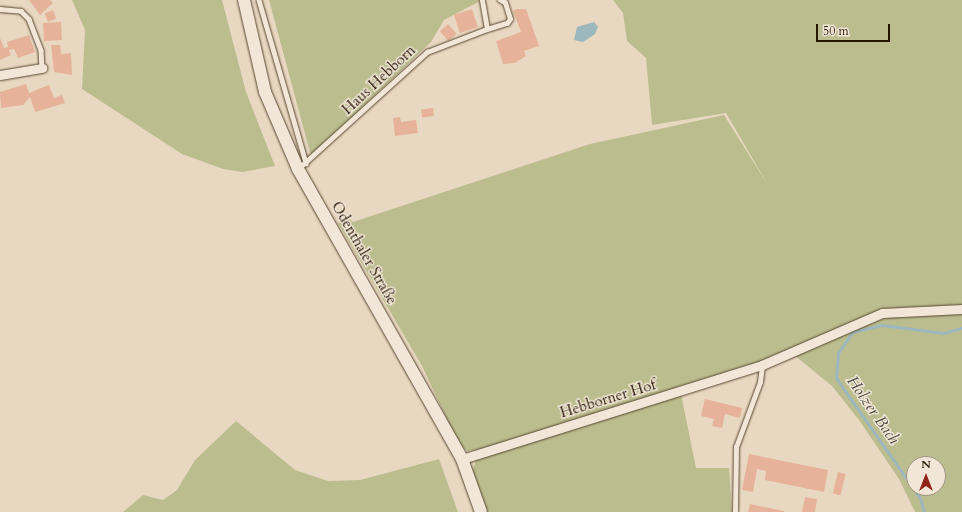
<!DOCTYPE html>
<html>
<head>
<meta charset="utf-8">
<style>
  body { margin:0 }
  #map { position:relative; width:962px; height:512px; overflow:hidden; background:#e9d8c1; font-family:Cardo,serif }
  div>[style] { position:absolute }
  .green>* { inset:0; background:#bcbd8f }
  .water>* { inset:0; background:#9cb7bd }
  .stream>* { height:3px; margin:-1.5px; padding:0 1.5px; transform-origin:1.5px; border-radius:1.5px; background:#9cb7bd }
  .building>* { inset:0; background:#e6b299; transform-origin:0 0 }
  .roads { filter:drop-shadow(0 0 1px #574630) drop-shadow(0 0 1px #574630) }
  .service>* { height:4.5px; margin:-2.25px; padding:0 2.25px; transform-origin:2.25px; border-radius:2.25px; background:#f1e6d7 }
  .minor>* { height:9px; margin:-4.5px; padding:0 4.5px; transform-origin:4.5px; border-radius:4.5px; background:#f1e6d7 }
  .secondary>* { height:12px; margin:-6px; padding:0 6px; transform-origin:6px; border-radius:6px; background:#f1e6d7 }
  span { translate:-50% -50%; white-space:nowrap; text-align:center; line-height:1.15; -webkit-text-stroke:3px #f1e6d7; paint-order:stroke }
  .street-label { font-size:15px; color:#261500 }
  .water-label { font-size:16px; color:#4f4e42; font-style:italic }
  .north { position:absolute; left:906px; top:456px; width:40px; height:40px; box-sizing:border-box; background:#f1e6d7; border:1px solid #a09281; border-radius:50%; rotate:0deg; font-size:11px; font-weight:700; line-height:16px; text-align:center; color:#261500 }
  .north::after { content:''; display:block; margin:auto; width:14px; height:18px; background:#8f2418; clip-path:polygon(50% 0,100% 100%,50% 72%,0 100%) }
  .scale { position:absolute; left:816px; top:24px; width:74px; height:18px; box-sizing:border-box; border:2px solid #261500; border-top:0; padding-left:5px; font-size:12px; line-height:14px; white-space:nowrap; color:#261500; -webkit-text-stroke:3px #f1e6d7; paint-order:stroke }
</style>
</head>
<body>
<div id="map">
  <div class="green">
    <div style="clip-path:polygon(72px 0,222px 0,246px 92px,275px 166px,242px 172px,223px 169px,182px 154px,82px 89px,85px 30px)"></div>
    <div style="clip-path:polygon(269px 0,482px 0,444px 20px,431px 42px,311px 156px)"></div>
    <div style="clip-path:polygon(613px 0,962px 0,962px 308px,901px 309px,777px 356px,483px 449px,468px 451px,459px 445px,422px 366px,338px 223px,350px 219px,353px 222px,590px 144px,724px 115px,768px 185px,726px 113px,652px 125px,646px 58px,627px 41px,623px 13px)"></div>
    <div style="clip-path:polygon(evenodd,962px 310px,962px 512px,915px 512px,899px 479px,859px 420px,832px 386px,793px 354px,901px 312px,962px 310px,914px 464px,938px 464px,938px 488px,914px 488px,914px 464px)"></div>
    <div style="clip-path:polygon(681px 394px,696px 468px,729px 468px,732px 512px,484px 512px,472px 473px,476px 460px)"></div>
    <div style="clip-path:polygon(236px 421px,295px 470px,328px 481px,360px 480px,439px 459px,458px 512px,123px 512px,143px 495px,163px 500px,177px 490px,195px 460px)"></div>
  </div>
  <div class="water">
    <div style="clip-path:polygon(594px 22px,598px 27px,595px 34px,583px 42px,574px 40px,577px 27px)"></div>
  </div>
  <div class="stream">
    <div style="left:924px;top:512px;width:15px;rotate:-106deg"></div>
    <div style="left:920px;top:498px;width:146px;rotate:-125deg"></div>
    <div style="left:836px;top:378px;width:25px;rotate:-85deg"></div>
    <div style="left:838px;top:353px;width:25px;rotate:-56deg"></div>
    <div style="left:852px;top:332px;width:31px;rotate:-13deg"></div>
    <div style="left:882px;top:325px;width:62px;rotate:7.5deg"></div>
    <div style="left:943px;top:333px;width:20px;rotate:-15deg"></div>
  </div>
  <div class="building">
    <div style="clip-path:polygon(29px 0,50px 0,53px 3px,40px 15px)"></div>
    <div style="left:472px;top:9px;width:19px;height:19px;rotate:72deg"></div>
    <div style="clip-path:polygon(517px 9px,526px 9px,539px 46px,524px 51px,526px 56px,515px 63px,503px 64px,496px 41px,521px 32px,513px 11px)"></div>
    <div style="left:53px;top:10px;width:9px;height:9px;rotate:69deg"></div>
    <div style="left:61px;top:22px;width:18px;height:18px;rotate:87deg"></div>
    <div style="left:448px;top:24px;width:13px;height:11px;rotate:48deg"></div>
    <div style="clip-path:polygon(29px 35px,35px 52px,18px 58px,14px 49px,9px 50px,11px 55px,0 60px,0 38px,4px 48px,8px 47px,7px 42px)"></div>
    <div style="clip-path:polygon(51px 45px,60px 45px,61px 54px,71px 53px,72px 75px,54px 72px)"></div>
    <div style="clip-path:polygon(26px 84px,29px 93px,49px 85px,54px 98px,62px 95px,65px 103px,35px 112px,30px 97px,23px 105px,1px 108px,0 92px)"></div>
    <div style="left:433px;top:108px;width:8px;height:12px;rotate:83deg"></div>
    <div style="clip-path:polygon(400px 117px,401px 122px,416px 120px,418px 133px,395px 136px,393px 118px)"></div>
    <div style="clip-path:polygon(705px 399px,742px 408px,740px 418px,725px 414px,722px 428px,712px 426px,714px 419px,701px 416px)"></div>
    <div style="clip-path:polygon(749px 454px,828px 470px,824px 492px,765px 480px,766px 471px,757px 469px,753px 492px,742px 490px)"></div>
    <div style="left:838px;top:472px;width:8px;height:22px;rotate:14deg"></div>
    <div style="clip-path:polygon(805px 497px,817px 499px,815px 512px,802px 512px)"></div>
    <div style="clip-path:polygon(750px 504px,784px 511px,784px 512px,748px 512px)"></div>
  </div>
  <div class="roads">
    <div class="service">
      <div style="left:259px;top:0;width:170px;rotate:73.9deg"></div>
      <div style="left:0;top:9px;width:21px;rotate:5deg"></div>
      <div style="left:21px;top:11px;width:11px;rotate:45deg"></div>
      <div style="left:29px;top:19px;width:33px;rotate:69deg"></div>
      <div style="left:41px;top:50px;width:18px;rotate:87deg"></div>
      <div style="left:487px;top:29px;width:21px;rotate:-17deg"></div>
      <div style="left:507px;top:23px;width:5px;rotate:-53deg"></div>
      <div style="left:510px;top:19px;width:17px;rotate:-107deg"></div>
      <div style="left:505px;top:3px;width:6px;rotate:-149deg"></div>
      <div style="left:299px;top:168px;width:173px;rotate:-42.2deg"></div>
      <div style="left:427px;top:52px;width:64px;rotate:-21deg"></div>
      <div style="left:487px;top:29px;width:29px;rotate:-100deg"></div>
      <div style="left:735px;top:512px;width:65px;rotate:-89.1deg"></div>
      <div style="left:736px;top:447px;width:69px;rotate:-69.7deg"></div>
      <div style="left:760px;top:382px;width:17px;rotate:-83deg"></div>
    </div>
    <div class="minor">
      <div style="left:0;top:75px;width:43px;rotate:-9.5deg"></div>
      <div style="left:462px;top:459px;width:314px;rotate:-17.4deg"></div>
      <div style="left:762px;top:365px;width:131px;rotate:-23.4deg"></div>
      <div style="left:882px;top:313px;width:80px;rotate:-2.9deg"></div>
    </div>
    <div class="secondary">
      <div style="left:244px;top:0;width:94px;rotate:77.1deg"></div>
      <div style="left:265px;top:92px;width:84px;rotate:66.8deg"></div>
      <div style="left:298px;top:169px;width:333px;rotate:60.5deg"></div>
      <div style="left:462px;top:459px;width:56px;rotate:70.3deg"></div>
    </div>
  </div>
  <div class="street-label">
    <span style="left:379px;top:80px;rotate:-43deg">Haus Hebborn</span>
    <span style="left:364px;top:253px;rotate:60deg">Odenthaler Straße</span>
    <span style="left:608px;top:399px;rotate:-17deg">Hebborner Hof</span>
  </div>
  <div class="water-label">
    <span style="left:873px;top:410px;rotate:55deg">Holzer Bach</span>
  </div>
  <div class="north">N</div>
  <div class="scale">50 m</div>
</div>
</body>
</html>
